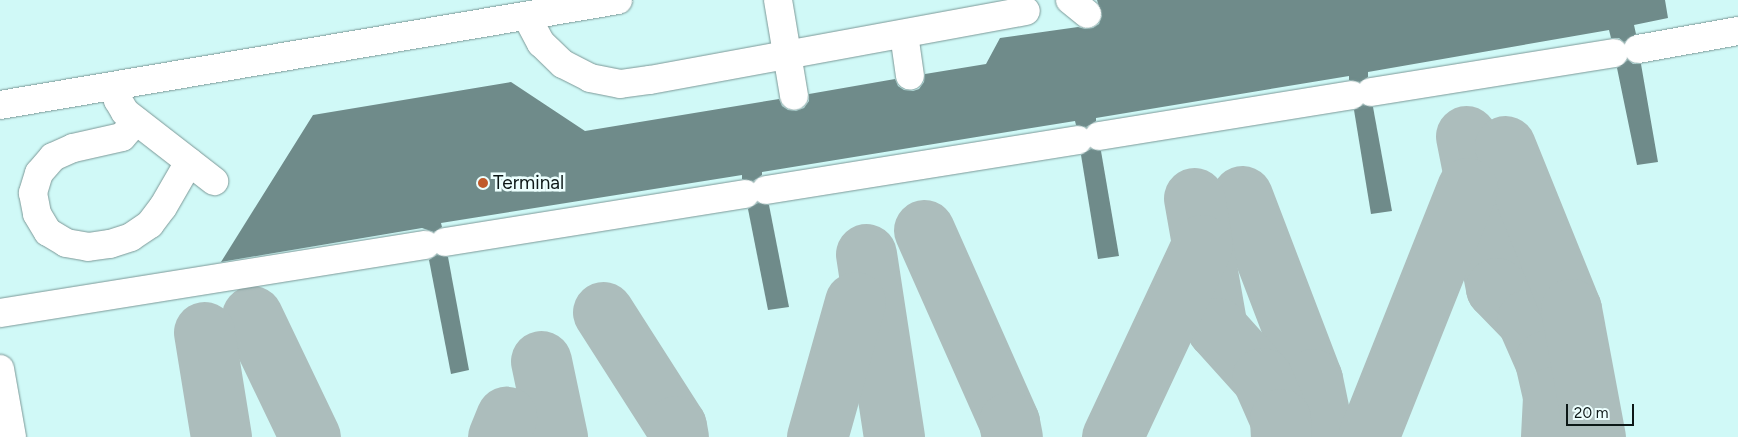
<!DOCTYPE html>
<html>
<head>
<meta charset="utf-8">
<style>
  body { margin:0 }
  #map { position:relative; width:1738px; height:437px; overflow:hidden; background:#ecfffe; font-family:Figtree,sans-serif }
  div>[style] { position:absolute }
  .built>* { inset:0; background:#d0f9f7; transform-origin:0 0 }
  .taxiway>* { height:61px; margin:-30.5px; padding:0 30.5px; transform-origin:30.5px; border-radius:30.5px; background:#acbdbc }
  .building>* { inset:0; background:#6f8b8a }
  .roads { filter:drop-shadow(0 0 1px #7b9897) drop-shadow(0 0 1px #7b9897) }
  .minor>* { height:28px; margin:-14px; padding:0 14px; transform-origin:14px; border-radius:14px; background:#fff }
  .dots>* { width:14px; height:14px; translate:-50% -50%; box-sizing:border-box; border:2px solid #ecfffe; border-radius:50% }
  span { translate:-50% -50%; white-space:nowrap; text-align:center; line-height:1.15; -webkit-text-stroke:5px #ecfffe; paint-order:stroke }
  .poi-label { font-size:19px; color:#0d1817 }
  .left { translate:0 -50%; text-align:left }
  .scale { position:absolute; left:1566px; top:404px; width:68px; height:22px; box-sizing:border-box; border:2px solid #0d1817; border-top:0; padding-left:6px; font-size:15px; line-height:18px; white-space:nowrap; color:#0d1817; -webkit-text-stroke:4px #ecfffe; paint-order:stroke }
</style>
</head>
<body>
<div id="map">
  <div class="built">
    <div style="left:0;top:0;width:1738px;height:437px"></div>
  </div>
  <div class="taxiway">
    <div style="left:1466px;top:136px;width:155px;rotate:78.8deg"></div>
    <div style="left:1496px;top:288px;width:45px;rotate:45.9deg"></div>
    <div style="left:1527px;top:320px;width:45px;rotate:66.3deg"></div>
    <div style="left:1545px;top:361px;width:37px;rotate:77deg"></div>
    <div style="left:1553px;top:397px;width:40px;rotate:92.9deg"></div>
    <div style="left:1505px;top:146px;width:176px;rotate:68deg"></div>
    <div style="left:1571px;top:309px;width:130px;rotate:79.4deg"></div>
    <div style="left:1242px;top:196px;width:196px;rotate:69.1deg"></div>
    <div style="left:1312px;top:379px;width:59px;rotate:78.3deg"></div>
    <div style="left:1194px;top:198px;width:132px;rotate:80deg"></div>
    <div style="left:1217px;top:328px;width:67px;rotate:48deg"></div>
    <div style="left:1262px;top:378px;width:45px;rotate:66.3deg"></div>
    <div style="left:1280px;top:419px;width:18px;rotate:87deg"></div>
    <div style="left:924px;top:230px;width:210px;rotate:66.1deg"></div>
    <div style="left:1009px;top:422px;width:15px;rotate:79deg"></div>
    <div style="left:866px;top:254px;width:185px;rotate:81.3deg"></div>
    <div style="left:603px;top:312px;width:135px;rotate:57.4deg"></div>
    <div style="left:676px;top:426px;width:11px;rotate:80deg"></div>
    <div style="left:252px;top:316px;width:134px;rotate:64.4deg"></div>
    <div style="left:204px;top:332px;width:106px;rotate:80.8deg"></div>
    <div style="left:541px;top:361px;width:78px;rotate:78.1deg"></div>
    <div style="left:498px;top:437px;width:22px;rotate:-68deg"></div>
    <div style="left:817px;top:437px;width:140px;rotate:-74.3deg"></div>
    <div style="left:1112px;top:437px;width:212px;rotate:-64.9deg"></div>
    <div style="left:1368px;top:437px;width:268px;rotate:-68.3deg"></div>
  </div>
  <div class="building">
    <div style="clip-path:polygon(1097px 0,1665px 0,1668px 18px,1634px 25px,1636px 34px,1624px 42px,1619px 38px,1611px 38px,1609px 30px,1368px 72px,1368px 77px,1360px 82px,1349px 80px,1349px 76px,1096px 118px,1096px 121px,1086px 127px,1076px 125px,1075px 121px,762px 172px,762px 175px,753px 181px,742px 179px,742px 175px,441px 223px,442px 227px,434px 232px,422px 228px,221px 262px,313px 115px,511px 82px,585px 131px,779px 99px,782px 106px,788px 110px,796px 111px,804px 108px,809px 101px,809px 94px,895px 79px,898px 86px,904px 90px,913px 91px,919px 89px,924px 82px,925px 74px,986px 64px,1000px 38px,1078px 27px,1085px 29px,1093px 28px,1099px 24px,1102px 16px)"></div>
    <div style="clip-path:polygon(1628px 60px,1633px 64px,1641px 64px,1658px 162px,1637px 165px,1617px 68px)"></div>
    <div style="clip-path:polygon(1363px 105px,1373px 107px,1392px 211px,1371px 214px,1354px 110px)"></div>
    <div style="clip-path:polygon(1091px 149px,1101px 151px,1119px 256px,1098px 259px,1081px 155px)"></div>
    <div style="clip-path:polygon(758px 203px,769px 205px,789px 307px,768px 310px,748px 209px)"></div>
    <div style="clip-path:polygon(437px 255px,448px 257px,469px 370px,451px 374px,429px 260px)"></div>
  </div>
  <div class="roads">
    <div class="minor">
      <div style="left:778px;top:0;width:97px;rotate:80.5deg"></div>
      <div style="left:1070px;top:0;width:22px;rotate:39deg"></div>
      <div style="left:527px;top:17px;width:30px;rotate:62deg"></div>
      <div style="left:541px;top:43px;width:30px;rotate:44deg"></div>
      <div style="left:563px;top:64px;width:30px;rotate:27deg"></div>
      <div style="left:590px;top:78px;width:31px;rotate:11deg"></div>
      <div style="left:620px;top:84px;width:30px;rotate:-8deg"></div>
      <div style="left:650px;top:80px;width:382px;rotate:-10.4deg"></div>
      <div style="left:904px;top:34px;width:42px;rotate:81.9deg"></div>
      <div style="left:1638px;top:49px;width:102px;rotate:-10.2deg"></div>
      <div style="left:114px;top:87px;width:14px;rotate:73deg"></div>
      <div style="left:118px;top:100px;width:14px;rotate:60deg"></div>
      <div style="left:125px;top:112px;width:113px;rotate:37.8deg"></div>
      <div style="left:1371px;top:92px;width:246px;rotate:-9.1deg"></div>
      <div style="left:0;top:105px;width:627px;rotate:-9.64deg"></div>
      <div style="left:136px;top:121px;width:21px;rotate:131deg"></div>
      <div style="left:122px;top:137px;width:50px;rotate:167.3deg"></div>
      <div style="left:73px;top:148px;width:22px;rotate:156deg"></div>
      <div style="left:53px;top:157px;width:21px;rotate:131deg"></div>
      <div style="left:39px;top:173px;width:21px;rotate:107deg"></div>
      <div style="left:33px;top:193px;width:21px;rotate:79deg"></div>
      <div style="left:37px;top:214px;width:21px;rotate:59deg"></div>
      <div style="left:48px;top:232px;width:21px;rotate:31deg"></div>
      <div style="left:66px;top:243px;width:22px;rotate:10deg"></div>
      <div style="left:88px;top:247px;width:22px;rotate:-8deg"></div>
      <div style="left:110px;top:244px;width:22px;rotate:-18deg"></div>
      <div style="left:131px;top:237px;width:23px;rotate:-34deg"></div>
      <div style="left:150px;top:224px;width:21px;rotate:-53deg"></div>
      <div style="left:163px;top:207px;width:52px;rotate:-60deg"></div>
      <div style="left:1099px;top:136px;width:256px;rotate:-9.2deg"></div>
      <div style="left:766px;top:190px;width:316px;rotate:-9.1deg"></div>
      <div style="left:445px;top:242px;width:304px;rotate:-9.1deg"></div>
      <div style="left:0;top:313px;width:431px;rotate:-9.1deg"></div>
      <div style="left:0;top:369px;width:69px;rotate:80deg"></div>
    </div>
  </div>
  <div class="dots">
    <div style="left:483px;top:183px;background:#c05a2b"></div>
  </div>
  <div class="poi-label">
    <span class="left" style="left:493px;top:183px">Terminal</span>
  </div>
  <div class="scale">20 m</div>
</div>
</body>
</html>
